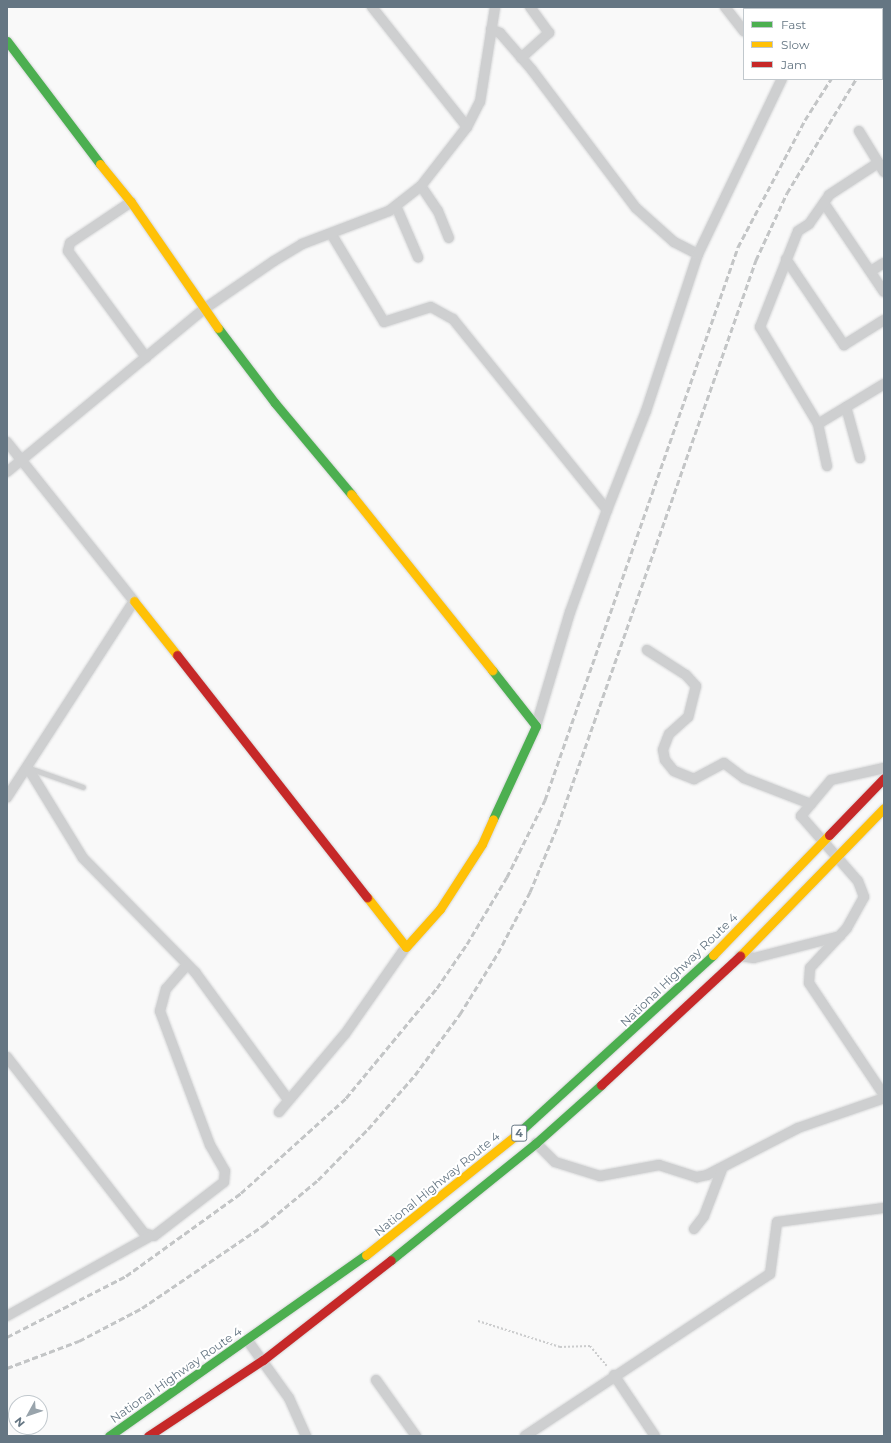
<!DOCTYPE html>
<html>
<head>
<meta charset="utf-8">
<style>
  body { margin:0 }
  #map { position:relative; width:891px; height:1443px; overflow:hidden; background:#f9f9f9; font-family:Montserrat,sans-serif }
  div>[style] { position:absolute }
  .path>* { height:2px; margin-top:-1px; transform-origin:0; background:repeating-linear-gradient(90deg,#cbcccd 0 2px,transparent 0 4px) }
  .roads { filter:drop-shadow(0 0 1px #d5d6d7) drop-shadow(0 0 1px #d5d6d7) }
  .lane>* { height:5px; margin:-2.5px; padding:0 2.5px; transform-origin:2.5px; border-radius:2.5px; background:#cecfd0 }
  .street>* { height:10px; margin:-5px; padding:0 5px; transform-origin:5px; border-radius:5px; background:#cecfd0 }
  .fast>* { height:9px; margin:-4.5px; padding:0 4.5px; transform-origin:4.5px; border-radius:4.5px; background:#4caf50 }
  .slow>* { height:9px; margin:-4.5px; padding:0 4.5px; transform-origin:4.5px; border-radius:4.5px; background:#ffc107 }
  .jam>* { height:9px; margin:-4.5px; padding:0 4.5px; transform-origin:4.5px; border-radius:4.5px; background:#c62828 }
  .rail>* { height:3px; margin-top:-1.5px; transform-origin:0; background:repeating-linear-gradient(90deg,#c3c5c6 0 6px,transparent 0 9px) }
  span { translate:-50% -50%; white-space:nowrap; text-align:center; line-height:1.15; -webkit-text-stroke:4px #fff; paint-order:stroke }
  .shield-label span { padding:1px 3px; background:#fff; border:1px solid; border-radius:3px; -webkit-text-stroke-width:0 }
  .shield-label { font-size:11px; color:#657683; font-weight:700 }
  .street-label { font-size:12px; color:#657683 }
  .frame { position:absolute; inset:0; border:8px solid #657683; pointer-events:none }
  .legend { position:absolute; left:743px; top:8px; width:140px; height:72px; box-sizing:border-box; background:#fff; border:1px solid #c1c8cd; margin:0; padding:5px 7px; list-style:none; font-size:12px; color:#657683 }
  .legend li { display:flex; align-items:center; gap:8px; height:20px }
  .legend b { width:20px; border:1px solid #c1c8cd }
  .north { position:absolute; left:8px; top:1395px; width:40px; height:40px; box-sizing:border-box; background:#fff; border:1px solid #c1c8cd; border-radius:50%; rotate:230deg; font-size:11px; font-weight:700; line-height:16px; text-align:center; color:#657683 }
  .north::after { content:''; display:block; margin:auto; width:14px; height:18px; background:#99a4ac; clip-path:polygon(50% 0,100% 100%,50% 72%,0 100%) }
</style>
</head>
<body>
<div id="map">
  <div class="path">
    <div style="left:478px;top:1321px;width:86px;rotate:17.6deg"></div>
    <div style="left:560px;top:1347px;width:30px;rotate:-2deg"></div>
    <div style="left:590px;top:1346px;width:26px;rotate:50deg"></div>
  </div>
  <div class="roads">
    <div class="lane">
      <div style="left:29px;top:768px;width:57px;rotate:19.4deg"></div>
    </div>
    <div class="street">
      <div style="left:372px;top:7px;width:153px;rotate:51.6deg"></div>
      <div style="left:725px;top:7px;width:31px;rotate:52deg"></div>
      <div style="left:826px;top:9px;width:2px;rotate:-63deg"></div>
      <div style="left:491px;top:29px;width:10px;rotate:24deg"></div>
      <div style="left:500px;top:33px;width:49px;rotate:49.1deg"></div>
      <div style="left:532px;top:70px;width:173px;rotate:53deg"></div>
      <div style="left:636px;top:208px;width:51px;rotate:41.8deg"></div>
      <div style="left:674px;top:242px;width:27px;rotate:27deg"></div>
      <div style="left:521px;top:58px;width:38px;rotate:-42deg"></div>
      <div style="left:549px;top:33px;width:32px;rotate:-126deg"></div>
      <div style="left:859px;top:131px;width:48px;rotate:58.6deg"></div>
      <div style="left:421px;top:186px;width:30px;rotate:56deg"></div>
      <div style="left:438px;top:211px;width:29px;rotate:68deg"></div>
      <div style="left:131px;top:202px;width:73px;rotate:146.1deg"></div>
      <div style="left:70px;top:243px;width:8px;rotate:104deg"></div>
      <div style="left:68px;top:251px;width:132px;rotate:53.7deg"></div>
      <div style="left:824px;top:203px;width:107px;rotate:56deg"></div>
      <div style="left:396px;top:206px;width:56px;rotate:66.7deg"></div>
      <div style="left:332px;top:235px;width:101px;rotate:59.1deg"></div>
      <div style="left:384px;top:322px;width:49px;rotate:-17.7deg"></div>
      <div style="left:431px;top:307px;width:25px;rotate:29deg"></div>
      <div style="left:453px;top:319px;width:245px;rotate:51.1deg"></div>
      <div style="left:607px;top:510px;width:109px;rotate:109.9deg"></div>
      <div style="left:570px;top:612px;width:119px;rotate:106.6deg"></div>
      <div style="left:786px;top:259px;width:104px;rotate:56deg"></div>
      <div style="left:844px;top:345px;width:47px;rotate:-32deg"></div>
      <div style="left:871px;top:271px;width:15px;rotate:-32deg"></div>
      <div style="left:846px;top:407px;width:53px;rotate:74.6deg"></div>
      <div style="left:818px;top:424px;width:77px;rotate:-31.2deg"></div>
      <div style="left:7px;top:442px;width:203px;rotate:51.4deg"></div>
      <div style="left:134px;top:601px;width:234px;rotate:122.9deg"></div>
      <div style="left:827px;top:466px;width:43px;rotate:-102.1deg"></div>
      <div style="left:818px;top:424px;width:113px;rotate:-120.9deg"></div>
      <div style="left:760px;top:327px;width:103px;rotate:-68.4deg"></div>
      <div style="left:798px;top:231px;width:13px;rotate:-32deg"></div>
      <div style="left:809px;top:224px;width:35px;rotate:-55deg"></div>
      <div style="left:829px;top:195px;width:59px;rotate:-33.1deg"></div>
      <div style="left:7px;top:472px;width:256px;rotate:-39.6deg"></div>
      <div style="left:204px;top:309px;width:85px;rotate:-34.4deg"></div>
      <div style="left:274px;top:261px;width:33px;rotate:-31deg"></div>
      <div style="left:302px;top:244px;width:93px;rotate:-20.8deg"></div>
      <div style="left:389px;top:211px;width:41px;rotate:-38deg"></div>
      <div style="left:421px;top:186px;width:75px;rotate:-52.1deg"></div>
      <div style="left:467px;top:127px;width:28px;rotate:-63deg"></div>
      <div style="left:480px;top:102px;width:96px;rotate:-81deg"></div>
      <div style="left:607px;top:510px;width:106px;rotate:-68.5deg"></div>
      <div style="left:646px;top:411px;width:165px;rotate:-71.7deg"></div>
      <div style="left:698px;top:254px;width:194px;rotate:-64.4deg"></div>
      <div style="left:647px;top:650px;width:46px;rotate:32.7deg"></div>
      <div style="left:686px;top:675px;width:15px;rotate:48deg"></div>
      <div style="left:696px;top:686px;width:32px;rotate:104deg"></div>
      <div style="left:688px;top:717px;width:25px;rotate:138deg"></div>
      <div style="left:669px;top:734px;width:17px;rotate:111deg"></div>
      <div style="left:663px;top:750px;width:10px;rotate:79deg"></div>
      <div style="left:665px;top:760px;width:14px;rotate:51deg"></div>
      <div style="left:674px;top:771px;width:22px;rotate:22deg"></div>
      <div style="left:694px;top:779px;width:34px;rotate:-28deg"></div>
      <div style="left:724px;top:763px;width:25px;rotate:37deg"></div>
      <div style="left:744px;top:778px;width:72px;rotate:21.2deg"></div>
      <div style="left:28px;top:768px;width:105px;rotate:58.6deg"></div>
      <div style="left:83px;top:858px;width:160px;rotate:45.5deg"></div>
      <div style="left:195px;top:972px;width:156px;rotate:53.9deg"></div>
      <div style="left:884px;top:768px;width:54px;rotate:167.2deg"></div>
      <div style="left:831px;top:780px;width:47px;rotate:129.8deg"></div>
      <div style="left:801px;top:816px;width:86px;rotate:48.8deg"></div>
      <div style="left:858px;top:881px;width:17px;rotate:69deg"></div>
      <div style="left:864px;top:897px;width:35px;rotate:119deg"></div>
      <div style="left:847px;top:928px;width:54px;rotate:132.8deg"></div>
      <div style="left:810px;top:968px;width:15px;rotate:94deg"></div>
      <div style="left:809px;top:983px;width:135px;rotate:56.2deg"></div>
      <div style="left:740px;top:956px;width:14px;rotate:8deg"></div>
      <div style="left:754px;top:958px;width:89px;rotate:-14.3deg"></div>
      <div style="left:7px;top:1057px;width:223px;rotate:52.1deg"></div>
      <div style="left:144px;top:1233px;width:10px;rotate:17deg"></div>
      <div style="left:154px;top:1236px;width:88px;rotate:-37.6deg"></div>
      <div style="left:224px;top:1182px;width:11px;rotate:-85deg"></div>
      <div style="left:225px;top:1171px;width:30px;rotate:-120deg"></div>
      <div style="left:210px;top:1145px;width:143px;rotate:-110.5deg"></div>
      <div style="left:160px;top:1011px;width:23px;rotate:-75deg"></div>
      <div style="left:166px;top:989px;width:32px;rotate:-49deg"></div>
      <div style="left:279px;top:1112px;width:102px;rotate:-49.8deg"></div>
      <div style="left:345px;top:1034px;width:106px;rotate:-55deg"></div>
      <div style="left:536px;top:1143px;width:27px;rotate:45deg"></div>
      <div style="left:555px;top:1162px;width:47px;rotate:17.3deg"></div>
      <div style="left:600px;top:1176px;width:60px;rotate:-10.6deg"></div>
      <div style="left:659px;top:1165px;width:40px;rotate:18deg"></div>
      <div style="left:697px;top:1177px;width:10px;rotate:-11deg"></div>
      <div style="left:707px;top:1175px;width:102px;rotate:-27.3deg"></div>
      <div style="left:798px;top:1128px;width:91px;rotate:-19.2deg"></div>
      <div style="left:694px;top:1229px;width:16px;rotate:-52deg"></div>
      <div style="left:704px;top:1216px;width:50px;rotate:-69deg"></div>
      <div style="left:7px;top:1316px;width:162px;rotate:-29.1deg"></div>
      <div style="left:248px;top:1341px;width:70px;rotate:54.3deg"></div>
      <div style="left:289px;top:1398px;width:42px;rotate:65.9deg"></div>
      <div style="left:614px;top:1375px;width:73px;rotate:56.1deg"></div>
      <div style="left:376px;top:1380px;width:69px;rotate:54.5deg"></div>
      <div style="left:525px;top:1436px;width:294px;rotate:-33.5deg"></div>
      <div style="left:770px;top:1274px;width:52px;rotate:-82.3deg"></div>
      <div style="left:777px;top:1222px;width:108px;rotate:-7.5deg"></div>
    </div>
    <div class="fast">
      <div style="left:7px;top:41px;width:154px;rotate:52.9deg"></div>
      <div style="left:218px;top:328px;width:94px;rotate:52.8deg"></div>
      <div style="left:275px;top:403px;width:119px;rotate:50.1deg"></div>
      <div style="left:492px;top:670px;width:71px;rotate:51.8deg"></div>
      <div style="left:536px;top:726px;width:102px;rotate:114.8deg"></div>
      <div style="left:515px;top:1136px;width:268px;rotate:-42.4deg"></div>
      <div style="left:391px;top:1260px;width:186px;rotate:-38.9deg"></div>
      <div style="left:536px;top:1143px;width:87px;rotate:-41.7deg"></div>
      <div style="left:109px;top:1436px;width:314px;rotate:-35.2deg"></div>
    </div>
    <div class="slow">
      <div style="left:100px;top:164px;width:49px;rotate:50.8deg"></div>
      <div style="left:131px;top:202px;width:153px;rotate:55.4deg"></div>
      <div style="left:351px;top:494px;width:226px;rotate:51.3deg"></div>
      <div style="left:134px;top:601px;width:69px;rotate:51.5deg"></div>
      <div style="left:367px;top:897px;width:63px;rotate:52deg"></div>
      <div style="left:406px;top:947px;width:51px;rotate:-48.2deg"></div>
      <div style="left:440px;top:909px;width:77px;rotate:-57.1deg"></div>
      <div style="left:482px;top:844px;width:27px;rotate:-66deg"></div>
      <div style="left:713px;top:955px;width:167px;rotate:-46deg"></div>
      <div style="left:740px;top:956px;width:206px;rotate:-45.8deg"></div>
      <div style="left:366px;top:1255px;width:191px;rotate:-38.6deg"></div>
    </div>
    <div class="jam">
      <div style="left:177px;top:655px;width:308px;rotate:51.9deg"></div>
      <div style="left:829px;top:835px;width:79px;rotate:-46deg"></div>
      <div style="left:601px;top:1085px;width:190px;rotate:-42.9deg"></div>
      <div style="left:148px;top:1436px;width:138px;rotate:-33.5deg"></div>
      <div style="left:263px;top:1360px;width:162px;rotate:-38deg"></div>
    </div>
  </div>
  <div class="rail">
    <div style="left:878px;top:9px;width:2px;rotate:-63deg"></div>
    <div style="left:882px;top:41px;width:3px;rotate:-45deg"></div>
    <div style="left:7px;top:1337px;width:134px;rotate:-27.1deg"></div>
    <div style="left:126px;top:1276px;width:142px;rotate:-35.8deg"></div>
    <div style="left:241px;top:1193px;width:142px;rotate:-42.1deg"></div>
    <div style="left:346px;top:1098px;width:143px;rotate:-50.4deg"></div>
    <div style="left:437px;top:988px;width:53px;rotate:-55.7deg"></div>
    <div style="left:467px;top:944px;width:78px;rotate:-59.2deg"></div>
    <div style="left:507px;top:877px;width:86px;rotate:-63.7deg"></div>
    <div style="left:545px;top:800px;width:586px;rotate:-70.76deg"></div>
    <div style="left:738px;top:247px;width:144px;rotate:-62.2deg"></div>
    <div style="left:805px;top:120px;width:49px;rotate:-57.6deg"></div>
    <div style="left:7px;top:1368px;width:77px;rotate:-20.6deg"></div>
    <div style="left:79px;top:1341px;width:71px;rotate:-27.6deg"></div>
    <div style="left:142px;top:1308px;width:148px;rotate:-34.2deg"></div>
    <div style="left:264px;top:1225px;width:70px;rotate:-39.8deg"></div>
    <div style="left:318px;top:1180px;width:71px;rotate:-45.6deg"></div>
    <div style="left:368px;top:1129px;width:72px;rotate:-49deg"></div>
    <div style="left:415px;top:1075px;width:76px;rotate:-53.6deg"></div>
    <div style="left:460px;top:1014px;width:72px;rotate:-58.1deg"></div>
    <div style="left:498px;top:953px;width:69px;rotate:-62.3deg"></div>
    <div style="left:530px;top:892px;width:73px;rotate:-67.3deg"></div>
    <div style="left:558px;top:825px;width:599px;rotate:-70.69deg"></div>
    <div style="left:756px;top:260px;width:74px;rotate:-65.2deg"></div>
    <div style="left:787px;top:193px;width:133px;rotate:-58.8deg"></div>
  </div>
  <div class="shield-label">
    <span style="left:519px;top:1133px">4</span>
  </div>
  <div class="street-label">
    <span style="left:679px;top:970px;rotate:-44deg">National Highway Route 4</span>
    <span style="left:437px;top:1184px;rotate:-39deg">National Highway Route 4</span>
    <span style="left:176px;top:1375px;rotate:-35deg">National Highway Route 4</span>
  </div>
  <div class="frame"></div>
  <ul class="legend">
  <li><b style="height:5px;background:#4caf50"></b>Fast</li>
  <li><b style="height:5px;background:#ffc107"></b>Slow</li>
  <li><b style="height:5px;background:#c62828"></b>Jam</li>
  </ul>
  <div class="north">N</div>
</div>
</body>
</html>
